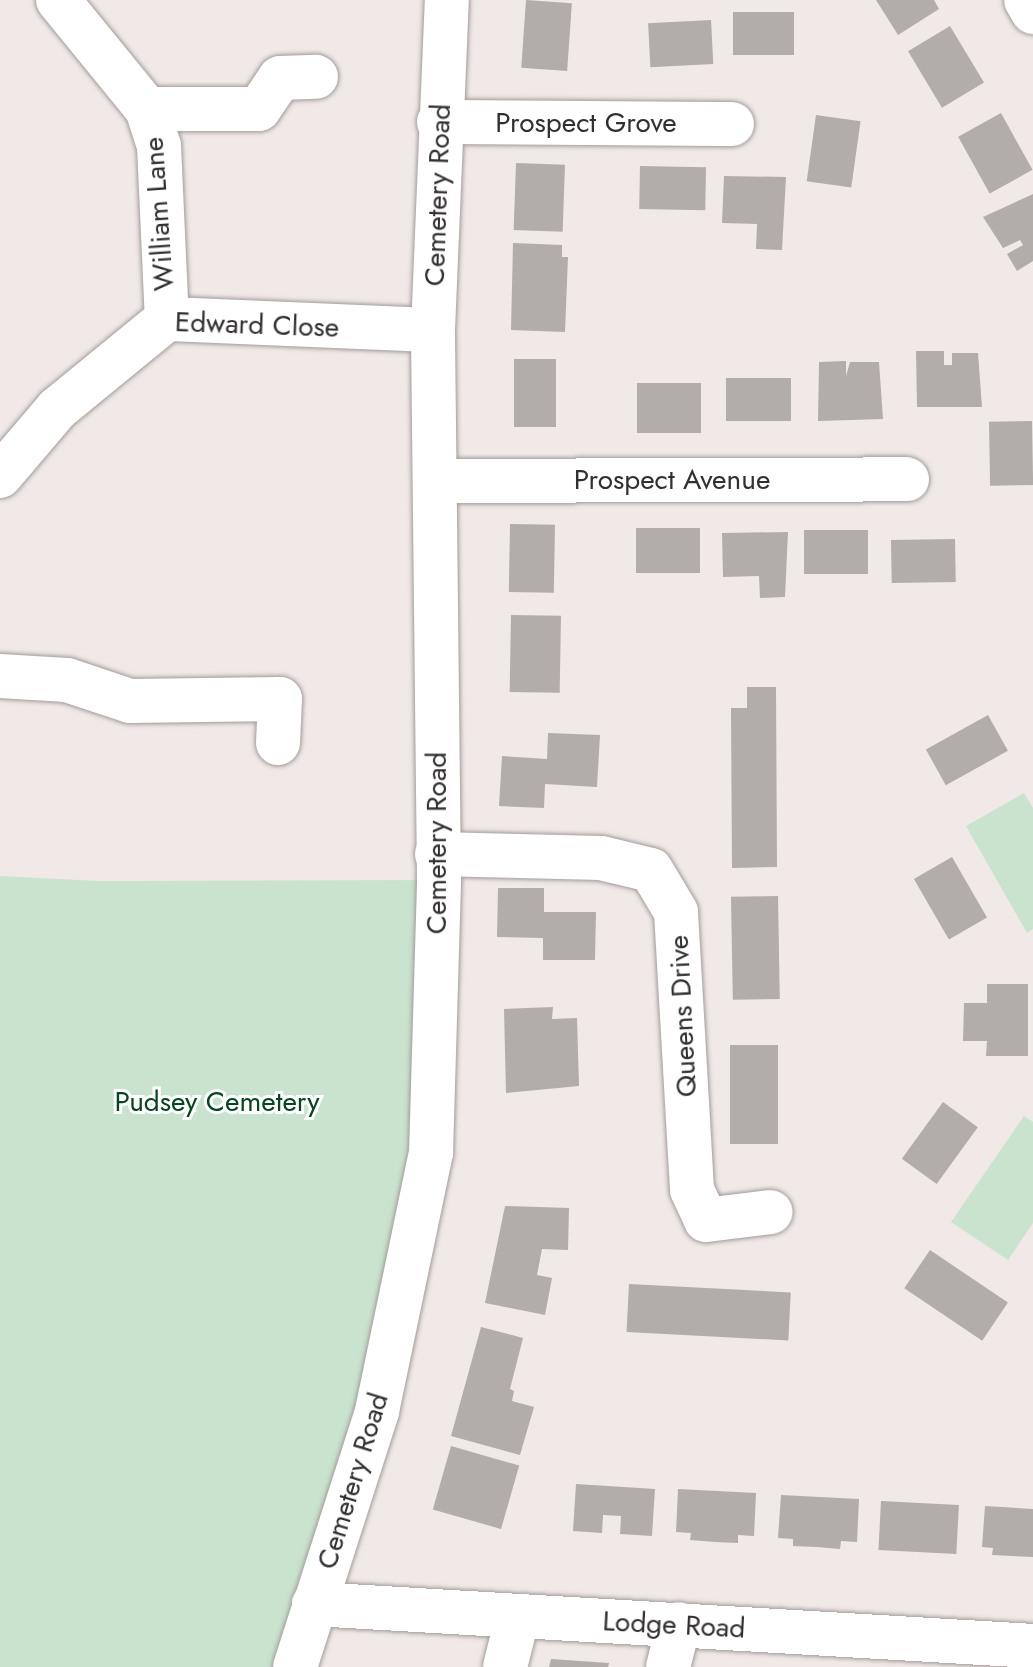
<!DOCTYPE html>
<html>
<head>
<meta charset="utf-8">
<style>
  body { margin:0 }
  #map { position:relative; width:1033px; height:1667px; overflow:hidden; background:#f0e9e7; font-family:Jost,sans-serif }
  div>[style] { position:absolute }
  .green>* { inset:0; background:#c9e3cf }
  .building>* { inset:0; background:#b2acaa; transform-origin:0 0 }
  .roads { filter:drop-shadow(0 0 2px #a29c9a) drop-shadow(0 0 2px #a29c9a) }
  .minor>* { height:44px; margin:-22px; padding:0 22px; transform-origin:22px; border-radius:22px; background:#fff }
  span { translate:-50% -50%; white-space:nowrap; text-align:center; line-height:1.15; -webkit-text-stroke:6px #fff; paint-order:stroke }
  .street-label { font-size:28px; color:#322f2e }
  .park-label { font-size:28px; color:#074521 }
</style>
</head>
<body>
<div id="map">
  <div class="green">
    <div style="clip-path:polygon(1024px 793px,1033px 808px,1033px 929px,1027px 933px,966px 826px)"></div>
    <div style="clip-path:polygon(0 876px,99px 881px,439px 880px,431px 1153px,295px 1667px,0 1667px)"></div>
    <div style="clip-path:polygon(1024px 1116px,1033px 1122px,1033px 1223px,1008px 1260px,951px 1222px)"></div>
  </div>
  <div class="building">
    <div style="left:526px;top:0;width:46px;height:68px;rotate:4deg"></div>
    <div style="clip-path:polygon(876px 0,934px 0,939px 9px,898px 35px)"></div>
    <div style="left:733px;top:12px;width:61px;height:43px"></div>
    <div style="left:711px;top:20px;width:44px;height:63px;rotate:87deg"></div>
    <div style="left:950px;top:26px;width:66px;height:49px;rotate:59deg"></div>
    <div style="left:1001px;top:113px;width:65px;height:49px;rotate:61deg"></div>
    <div style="left:816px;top:115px;width:45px;height:67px;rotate:8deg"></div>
    <div style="left:516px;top:163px;width:49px;height:67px;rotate:2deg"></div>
    <div style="left:640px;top:166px;width:66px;height:43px;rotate:1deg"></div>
    <div style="clip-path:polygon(724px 176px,786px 177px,782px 250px,756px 249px,757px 224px,722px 223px)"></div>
    <div style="clip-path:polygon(1033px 194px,1033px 261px,1017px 271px,1007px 254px,1023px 245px,1020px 240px,1003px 248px,983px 217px)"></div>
    <div style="clip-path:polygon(513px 243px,562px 245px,562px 257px,568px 257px,565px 332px,511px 330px)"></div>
    <div style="clip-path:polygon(916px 351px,944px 351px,944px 365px,952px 365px,952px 353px,978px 353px,982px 407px,917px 407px)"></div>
    <div style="left:514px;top:359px;width:42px;height:68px"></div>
    <div style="clip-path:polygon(846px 361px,846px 376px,850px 362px,879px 362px,883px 419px,818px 421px,819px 362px)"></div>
    <div style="left:791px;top:378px;width:43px;height:65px;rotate:90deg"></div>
    <div style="left:637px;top:383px;width:64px;height:50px"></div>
    <div style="left:1032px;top:421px;width:64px;height:43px;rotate:89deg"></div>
    <div style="left:510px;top:524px;width:45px;height:68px;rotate:1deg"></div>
    <div style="left:636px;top:528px;width:64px;height:45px"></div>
    <div style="left:868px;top:530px;width:44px;height:64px;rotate:90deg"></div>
    <div style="clip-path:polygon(788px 532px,785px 597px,760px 598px,759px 576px,723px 577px,722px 533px)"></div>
    <div style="left:955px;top:539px;width:43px;height:64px;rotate:89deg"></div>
    <div style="left:511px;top:615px;width:50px;height:77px;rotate:1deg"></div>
    <div style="clip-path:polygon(747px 687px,776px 687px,777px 867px,732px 868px,731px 708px,747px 708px)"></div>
    <div style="left:988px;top:715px;width:41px;height:71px;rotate:61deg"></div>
    <div style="clip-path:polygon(548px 733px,600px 735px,597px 787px,545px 784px,544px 808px,499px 806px,502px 756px,547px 759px)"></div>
    <div style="left:952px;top:857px;width:70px;height:44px;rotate:60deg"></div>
    <div style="clip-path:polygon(498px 888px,544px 888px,544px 912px,596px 912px,595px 960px,543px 960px,543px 938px,497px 937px)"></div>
    <div style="left:778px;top:896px;width:103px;height:47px;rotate:89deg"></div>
    <div style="clip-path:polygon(987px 984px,1028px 984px,1028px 1056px,986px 1056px,987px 1041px,963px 1041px,964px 1003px,987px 1003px)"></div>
    <div style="clip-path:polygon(553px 1007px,552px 1019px,577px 1018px,579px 1086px,506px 1093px,504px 1009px)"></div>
    <div style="left:730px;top:1045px;width:48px;height:99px"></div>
    <div style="left:943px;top:1102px;width:43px;height:70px;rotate:36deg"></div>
    <div style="clip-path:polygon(505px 1206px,569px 1208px,568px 1250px,542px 1249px,537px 1275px,552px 1278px,545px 1315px,485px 1303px)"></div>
    <div style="left:930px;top:1250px;width:94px;height:46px;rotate:34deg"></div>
    <div style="left:629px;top:1284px;width:162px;height:48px;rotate:3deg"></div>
    <div style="clip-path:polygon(481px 1327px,523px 1338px,510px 1389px,514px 1391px,512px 1401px,534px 1407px,520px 1455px,451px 1436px)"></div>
    <div style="left:451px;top:1446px;width:71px;height:66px;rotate:16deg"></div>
    <div style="clip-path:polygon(576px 1484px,655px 1489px,652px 1536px,620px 1534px,621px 1516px,603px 1515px,602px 1533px,573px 1531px)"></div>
    <div style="clip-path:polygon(678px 1489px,756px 1493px,754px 1536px,738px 1535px,738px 1543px,715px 1542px,690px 1540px,691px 1533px,676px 1532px)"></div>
    <div style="clip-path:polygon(781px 1495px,859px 1499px,857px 1542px,841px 1541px,840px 1549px,817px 1547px,793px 1546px,793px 1539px,778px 1538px)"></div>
    <div style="left:881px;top:1501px;width:78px;height:49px;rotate:3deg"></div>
    <div style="clip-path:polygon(985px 1506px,1033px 1509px,1033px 1557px,992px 1555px,993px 1548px,982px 1547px)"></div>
    <div style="clip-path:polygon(551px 1659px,609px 1663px,608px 1667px,549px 1667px)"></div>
  </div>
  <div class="roads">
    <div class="minor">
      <div style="left:58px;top:0;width:141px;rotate:50.8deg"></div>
      <div style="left:147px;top:109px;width:39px;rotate:72deg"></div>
      <div style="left:159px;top:146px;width:173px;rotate:87.4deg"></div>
      <div style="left:1026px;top:0;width:14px;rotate:60deg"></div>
      <div style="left:147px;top:109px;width:112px"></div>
      <div style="left:259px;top:109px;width:37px;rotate:-56deg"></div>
      <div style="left:280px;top:78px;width:36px;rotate:-2deg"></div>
      <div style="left:439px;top:122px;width:293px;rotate:0.4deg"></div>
      <div style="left:0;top:476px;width:88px;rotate:-49.6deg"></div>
      <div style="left:57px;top:409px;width:142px;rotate:-39.3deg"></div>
      <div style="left:167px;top:319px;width:266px;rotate:2.4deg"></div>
      <div style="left:437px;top:481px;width:470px;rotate:-0.2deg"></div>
      <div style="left:0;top:676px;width:67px;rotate:3.4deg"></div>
      <div style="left:67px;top:680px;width:66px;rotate:18.4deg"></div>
      <div style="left:130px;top:701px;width:150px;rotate:-0.8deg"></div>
      <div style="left:280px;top:699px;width:44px;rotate:92.6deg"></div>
      <div style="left:437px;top:854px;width:164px;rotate:1.4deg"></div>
      <div style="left:601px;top:858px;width:51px;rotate:13.5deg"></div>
      <div style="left:651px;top:870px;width:49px;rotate:59.2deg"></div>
      <div style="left:676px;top:912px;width:278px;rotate:86.7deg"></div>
      <div style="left:692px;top:1190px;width:33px;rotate:65deg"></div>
      <div style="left:706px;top:1220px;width:65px;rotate:-7deg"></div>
      <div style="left:314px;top:1604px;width:720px;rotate:3.34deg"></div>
      <div style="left:295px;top:1667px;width:269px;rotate:-72.2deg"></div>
      <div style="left:377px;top:1411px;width:264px;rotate:-78.2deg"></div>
      <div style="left:431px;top:1153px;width:273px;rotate:-88.3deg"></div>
      <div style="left:439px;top:880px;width:550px;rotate:-90.63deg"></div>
      <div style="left:433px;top:330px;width:330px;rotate:-87.6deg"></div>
      <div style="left:505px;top:1667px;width:49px;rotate:-76deg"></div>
      <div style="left:668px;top:1667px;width:44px;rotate:-75.7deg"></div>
    </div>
  </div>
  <div class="street-label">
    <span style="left:586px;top:123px">Prospect Grove</span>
    <span style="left:438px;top:195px;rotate:-88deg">Cemetery Road</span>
    <span style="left:159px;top:214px;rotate:-94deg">William Lane</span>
    <span style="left:257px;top:325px;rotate:2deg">Edward Close</span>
    <span style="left:672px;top:480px">Prospect Avenue</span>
    <span style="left:437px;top:843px;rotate:-90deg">Cemetery Road</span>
    <span style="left:683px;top:1016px;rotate:-93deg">Queens Drive</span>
    <span style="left:353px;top:1481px;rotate:-73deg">Cemetery Road</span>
    <span style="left:674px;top:1625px;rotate:3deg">Lodge Road</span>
  </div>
  <div class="park-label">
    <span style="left:217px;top:1102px">Pudsey Cemetery</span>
  </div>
</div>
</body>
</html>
